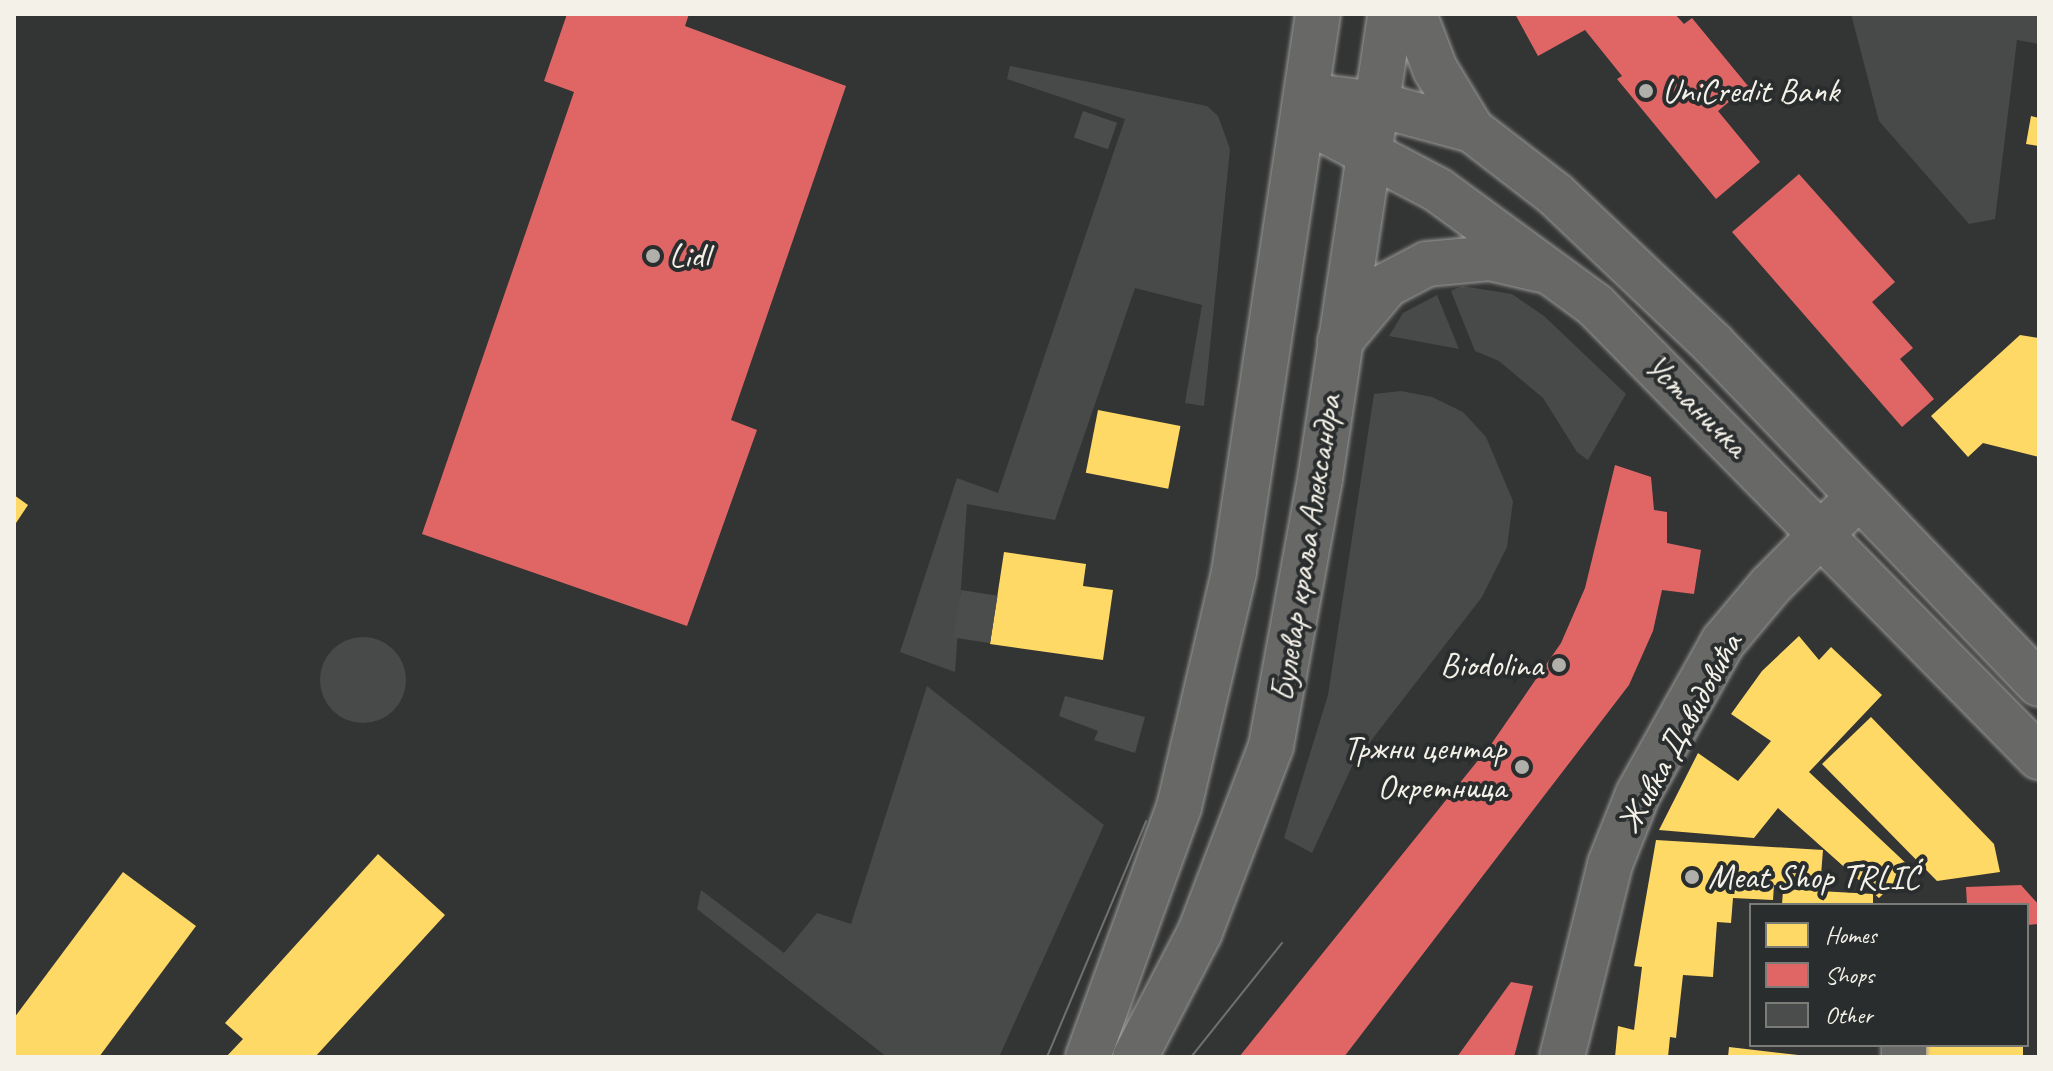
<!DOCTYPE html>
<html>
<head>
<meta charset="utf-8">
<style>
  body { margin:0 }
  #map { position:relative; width:2053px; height:1071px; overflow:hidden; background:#333434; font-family:Caveat,sans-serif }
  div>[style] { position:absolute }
  .green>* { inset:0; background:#484a49 }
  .round { border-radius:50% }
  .homes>* { inset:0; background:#ffd966; transform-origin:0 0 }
  .shops>* { inset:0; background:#e06666 }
  .building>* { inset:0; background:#4b4c4c; transform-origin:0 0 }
  .roads { filter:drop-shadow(0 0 2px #9b9b99) drop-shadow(0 0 2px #9b9b99) }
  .minor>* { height:44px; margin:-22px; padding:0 22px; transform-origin:22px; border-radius:22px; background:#686866 }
  .major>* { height:44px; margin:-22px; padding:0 22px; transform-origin:22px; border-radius:22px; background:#686866 }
  .tram>* { height:2px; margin:-1px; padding:0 1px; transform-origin:1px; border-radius:1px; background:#6f706f }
  .dots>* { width:22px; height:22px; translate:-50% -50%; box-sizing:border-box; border:4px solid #2a2d2e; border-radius:50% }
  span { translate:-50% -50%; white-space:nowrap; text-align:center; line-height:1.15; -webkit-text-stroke:8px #2a2d2e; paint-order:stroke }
  .poi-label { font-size:34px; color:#f4f1e8 }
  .left { translate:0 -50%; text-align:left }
  .right { translate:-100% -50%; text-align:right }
  .street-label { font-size:34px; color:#f4f1e8 }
  .frame { position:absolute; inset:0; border:16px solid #f4f1e8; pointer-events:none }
  .legend { position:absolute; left:1749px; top:903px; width:280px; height:144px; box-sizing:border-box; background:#2a2d2e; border:2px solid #7b7b78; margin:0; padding:10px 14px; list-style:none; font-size:24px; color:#f4f1e8 }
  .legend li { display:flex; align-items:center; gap:16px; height:40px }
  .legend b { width:40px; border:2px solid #7b7b78 }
</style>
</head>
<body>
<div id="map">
  <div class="green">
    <div style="clip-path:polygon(1851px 14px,2039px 14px,2039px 44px,2017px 40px,1995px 219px,1969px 224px,1879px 121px)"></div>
    <div style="clip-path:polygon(1010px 66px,1207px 106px,1218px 116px,1230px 149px,1204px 406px,1185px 403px,1202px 305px,1135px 288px,1055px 520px,967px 504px,955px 672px,900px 652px,957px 478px,998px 493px,1125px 119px,1007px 79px)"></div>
    <div style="clip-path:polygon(1462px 286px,1512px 294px,1544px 316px,1626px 394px,1588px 460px,1577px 452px,1543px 398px,1499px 361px,1475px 351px,1451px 291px)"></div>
    <div style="clip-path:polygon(1437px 295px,1459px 349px,1389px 336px,1403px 313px)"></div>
    <div style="clip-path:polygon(1401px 391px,1432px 397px,1463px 412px,1486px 437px,1513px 501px,1507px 547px,1482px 597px,1353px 764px,1312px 853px,1284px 838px,1328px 695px,1374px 394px)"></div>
    <div class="round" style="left:320px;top:637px;width:86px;height:86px"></div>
    <div style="clip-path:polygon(927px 686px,1104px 825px,999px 1057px,887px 1057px,697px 909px,701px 890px,784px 953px,817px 913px,851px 924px)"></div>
  </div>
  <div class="homes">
    <div style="clip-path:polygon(2031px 116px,2039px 118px,2039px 146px,2026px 144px)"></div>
    <div style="clip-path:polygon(2020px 335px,2039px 338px,2039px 457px,1983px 443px,1968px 457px,1931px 416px)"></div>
    <div style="left:1098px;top:410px;width:84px;height:64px;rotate:11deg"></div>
    <div style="clip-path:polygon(14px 495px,28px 505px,14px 526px)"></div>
    <div style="clip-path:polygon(1004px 552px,1086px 564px,1083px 586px,1113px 590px,1103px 660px,990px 644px)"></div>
    <div style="clip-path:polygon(1799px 636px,1819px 660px,1831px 647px,1882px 695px,1809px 772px,1910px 867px,1879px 898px,1778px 808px,1754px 838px,1659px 830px,1698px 753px,1738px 781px,1771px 741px,1731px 714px,1762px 671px)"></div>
    <div style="clip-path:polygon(1871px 717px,1994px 844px,2000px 872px,1937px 881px,1822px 764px)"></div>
    <div style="clip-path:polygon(1656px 840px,1823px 850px,1820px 888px,1774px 885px,1773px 900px,1733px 898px,1731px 923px,1717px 922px,1713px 977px,1683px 975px,1676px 1038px,1670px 1037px,1668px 1057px,1615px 1057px,1618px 1026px,1634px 1030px,1642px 967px,1634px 966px)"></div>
    <div style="clip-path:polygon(378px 854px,445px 915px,315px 1057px,226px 1057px,243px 1039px,225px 1023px)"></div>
    <div style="clip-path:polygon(123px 872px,196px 926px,99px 1057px,14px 1057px,14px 1018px)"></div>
    <div style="clip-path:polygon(1783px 889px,1873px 894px,1873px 905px,1782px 905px)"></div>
    <div style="left:1920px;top:1045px;width:103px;height:12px"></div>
    <div style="clip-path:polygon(1729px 1047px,1798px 1055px,1798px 1057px,1728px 1057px)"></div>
  </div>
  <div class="shops">
    <div style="clip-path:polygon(567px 14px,689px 14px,685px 26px,846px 86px,731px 420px,757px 430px,687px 626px,422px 534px,574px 92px,544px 81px)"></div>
    <div style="clip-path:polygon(1515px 14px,1675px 14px,1684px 24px,1692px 18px,1748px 86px,1718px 111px,1760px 162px,1716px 199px,1617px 79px,1622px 76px,1585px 30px,1538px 56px)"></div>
    <div style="clip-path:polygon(1799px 174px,1895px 282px,1872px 302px,1913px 348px,1900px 359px,1934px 399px,1902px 427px,1732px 232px)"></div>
    <div style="clip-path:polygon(1615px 465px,1651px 477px,1654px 510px,1667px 512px,1667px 543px,1701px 550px,1694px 594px,1662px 590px,1653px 631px,1629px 685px,1344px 1057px,1239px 1057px,1492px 743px,1561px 643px,1585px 588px)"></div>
    <div style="clip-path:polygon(2021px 885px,2039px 905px,2039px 924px,2027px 925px,2027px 905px,1967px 905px,1966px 887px)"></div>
    <div style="clip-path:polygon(1511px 982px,1533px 986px,1514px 1057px,1457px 1057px)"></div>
  </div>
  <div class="building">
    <div style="left:1083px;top:111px;width:36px;height:28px;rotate:19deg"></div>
    <div style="left:961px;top:590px;width:37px;height:48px;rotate:9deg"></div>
    <div style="clip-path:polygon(1065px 696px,1145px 717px,1135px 753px,1094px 740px,1098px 731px,1059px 716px)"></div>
  </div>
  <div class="roads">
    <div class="minor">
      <div style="left:1904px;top:1045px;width:12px;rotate:90deg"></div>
      <div style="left:1562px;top:1057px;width:199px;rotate:-76deg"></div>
      <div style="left:1610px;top:864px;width:75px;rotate:-68.2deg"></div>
      <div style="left:1638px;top:794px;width:174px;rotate:-60.8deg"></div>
      <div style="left:1723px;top:642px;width:73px;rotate:-50deg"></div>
      <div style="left:1770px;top:586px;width:125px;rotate:-45.3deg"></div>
    </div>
    <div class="major">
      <div style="left:1414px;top:14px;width:59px;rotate:69.1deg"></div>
      <div style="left:1435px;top:69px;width:71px;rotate:58.8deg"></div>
      <div style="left:1306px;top:95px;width:71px;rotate:7.3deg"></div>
      <div style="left:1376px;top:104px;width:99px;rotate:15.2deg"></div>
      <div style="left:1472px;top:130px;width:105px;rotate:37.6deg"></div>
      <div style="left:1555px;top:194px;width:218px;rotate:43.5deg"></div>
      <div style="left:1713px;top:344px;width:471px;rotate:46.2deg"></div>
      <div style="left:1303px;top:119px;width:153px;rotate:27.7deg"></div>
      <div style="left:1438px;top:190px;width:195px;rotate:36.2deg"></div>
      <div style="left:1595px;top:305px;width:634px;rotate:45.51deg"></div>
      <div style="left:1340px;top:341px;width:73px;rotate:-50deg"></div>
      <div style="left:1387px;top:285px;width:45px;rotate:-27.7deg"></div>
      <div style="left:1427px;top:264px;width:63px;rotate:-5.4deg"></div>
      <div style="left:1490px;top:258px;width:52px;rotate:13.2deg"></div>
      <div style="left:1088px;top:1057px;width:266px;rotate:-70deg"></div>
      <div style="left:1179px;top:807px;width:241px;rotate:-76.8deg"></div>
      <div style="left:1234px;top:572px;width:564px;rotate:-81.44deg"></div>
      <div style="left:1135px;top:1057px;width:141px;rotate:-62.5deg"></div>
      <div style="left:1200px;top:932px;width:199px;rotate:-69.1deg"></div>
      <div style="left:1271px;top:746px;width:271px;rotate:-79.6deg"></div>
      <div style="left:1320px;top:479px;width:470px;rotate:-81.4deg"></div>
    </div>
  </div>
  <div class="tram">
    <div style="left:1047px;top:1057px;width:256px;rotate:-67.2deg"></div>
    <div style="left:1191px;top:1057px;width:146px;rotate:-51.4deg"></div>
  </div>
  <div class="dots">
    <div style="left:1646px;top:91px;background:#b0afa9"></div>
    <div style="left:653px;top:256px;background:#b0afa9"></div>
    <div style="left:1559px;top:665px;background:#b0afa9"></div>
    <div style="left:1522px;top:767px;background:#b0afa9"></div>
    <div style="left:1692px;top:877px;background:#b0afa9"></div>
  </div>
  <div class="poi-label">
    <span class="left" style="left:1662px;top:91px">UniCredit Bank</span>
    <span class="left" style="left:669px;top:256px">Lidl</span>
    <span class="right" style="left:1543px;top:665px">Biodolina</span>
    <span class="right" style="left:1506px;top:767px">Тржни центар<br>Окретница</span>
    <span class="left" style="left:1708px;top:877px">Meat Shop TRLIĆ</span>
  </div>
  <div class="street-label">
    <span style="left:1697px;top:405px;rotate:45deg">Устаничка</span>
    <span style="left:1305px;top:548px;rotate:-81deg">Булевар краља Александра</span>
    <span style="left:1679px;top:733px;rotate:-61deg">Живка Давидовића</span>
  </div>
  <div class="frame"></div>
  <ul class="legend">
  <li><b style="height:22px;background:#ffd966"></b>Homes</li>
  <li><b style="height:22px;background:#e06666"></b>Shops</li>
  <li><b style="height:22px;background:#4b4c4c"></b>Other</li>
  </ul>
</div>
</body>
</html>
